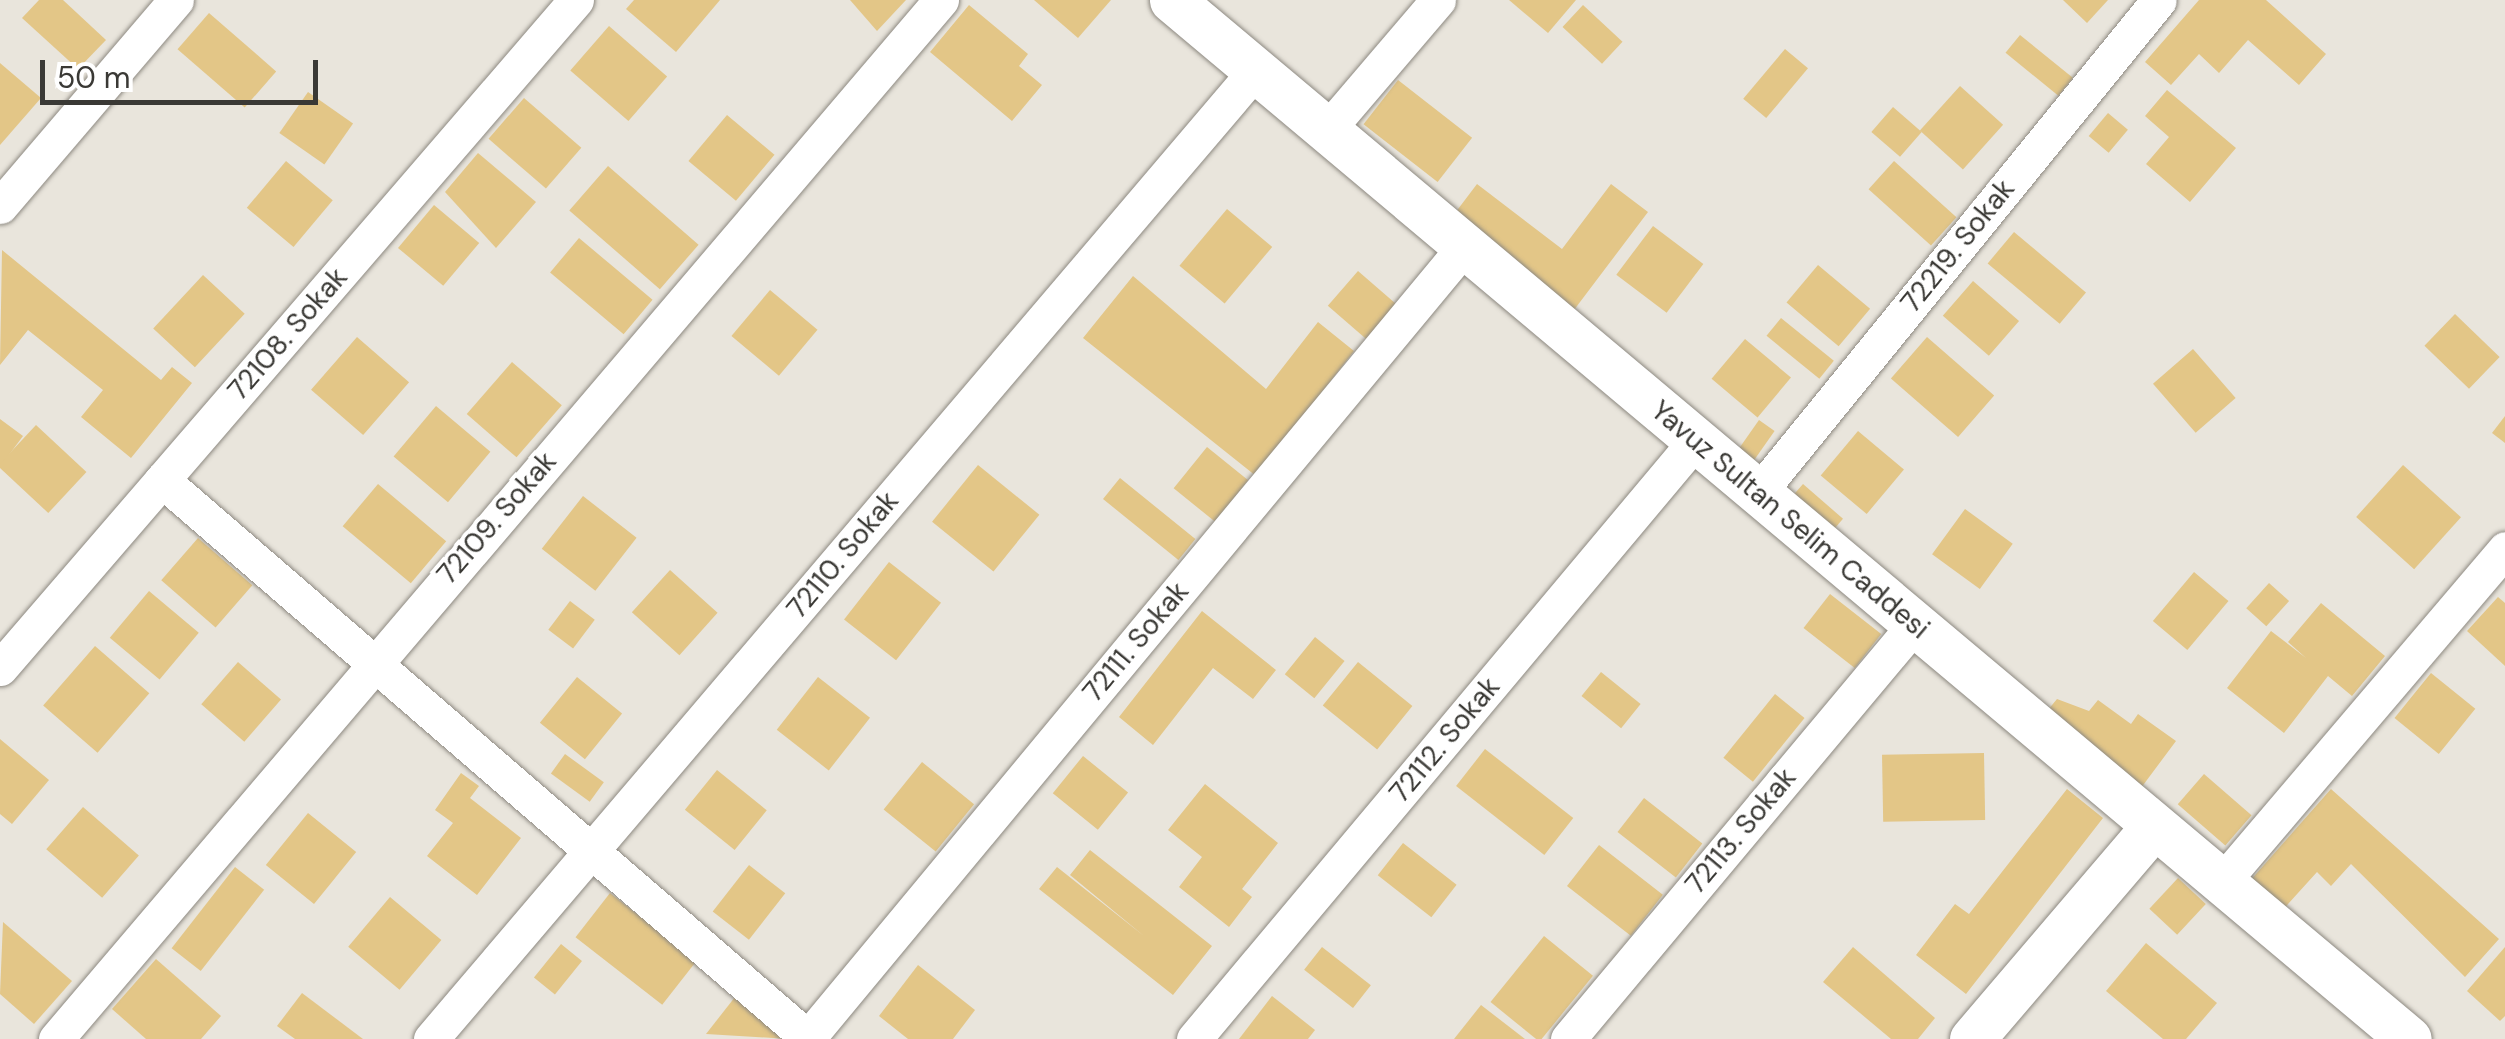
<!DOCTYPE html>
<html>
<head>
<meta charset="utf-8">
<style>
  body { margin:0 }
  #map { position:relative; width:2505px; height:1039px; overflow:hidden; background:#e9e5dc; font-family:"DM Sans",sans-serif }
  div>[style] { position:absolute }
  .building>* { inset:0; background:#e3c687; transform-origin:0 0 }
  .roads { filter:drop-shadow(0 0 2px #8d8981) drop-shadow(0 0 2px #8d8981) }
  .minor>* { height:35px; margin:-17.5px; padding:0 17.5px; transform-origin:17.5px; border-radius:17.5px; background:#fff }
  .tertiary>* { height:45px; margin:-22.5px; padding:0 22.5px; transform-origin:22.5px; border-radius:22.5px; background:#fff }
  span { translate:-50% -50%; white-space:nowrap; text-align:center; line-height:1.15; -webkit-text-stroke:8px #fff; paint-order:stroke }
  .street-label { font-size:28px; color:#3a3935 }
  .scale { position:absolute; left:40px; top:60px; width:278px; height:45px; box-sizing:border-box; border:5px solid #3a3935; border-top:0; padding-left:12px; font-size:30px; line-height:35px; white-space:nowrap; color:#3a3935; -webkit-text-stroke:8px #fff; paint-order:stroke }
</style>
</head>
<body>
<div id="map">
  <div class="building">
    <div style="clip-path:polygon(39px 0,63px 0,106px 40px,78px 69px,22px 18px)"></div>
    <div style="clip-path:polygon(634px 0,720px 0,676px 52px,626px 9px)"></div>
    <div style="clip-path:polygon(850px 0,906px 0,877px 31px)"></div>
    <div style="clip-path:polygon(1034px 0,1111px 0,1078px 38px)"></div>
    <div style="clip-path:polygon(1509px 0,1576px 0,1548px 33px)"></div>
    <div style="clip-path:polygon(2063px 0,2108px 0,2087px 23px)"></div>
    <div style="clip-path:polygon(2199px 0,2266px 0,2326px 54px,2299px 85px,2248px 40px,2219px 73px,2199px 54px,2171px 85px,2145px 62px)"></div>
    <div style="clip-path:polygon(969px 5px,1028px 54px,1019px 66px,1042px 85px,1012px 121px,930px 52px)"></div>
    <div style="left:1583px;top:5px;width:54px;height:30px;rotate:43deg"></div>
    <div style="left:209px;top:13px;width:89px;height:48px;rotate:41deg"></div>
    <div style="left:609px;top:26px;width:77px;height:59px;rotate:41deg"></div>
    <div style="left:2020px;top:35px;width:68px;height:23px;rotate:39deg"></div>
    <div style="left:1785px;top:49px;width:30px;height:65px;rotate:40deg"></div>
    <div style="clip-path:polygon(0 63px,41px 98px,0 145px)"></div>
    <div style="left:1398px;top:80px;width:94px;height:56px;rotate:38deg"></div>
    <div style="left:1960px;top:86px;width:58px;height:60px;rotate:42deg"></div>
    <div style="clip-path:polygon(2167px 90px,2236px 148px,2190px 202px,2146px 164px,2169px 137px,2145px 116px)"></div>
    <div style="left:308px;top:92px;width:55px;height:50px;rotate:35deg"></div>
    <div style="left:524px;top:98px;width:76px;height:54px;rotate:41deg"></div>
    <div style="left:1893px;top:107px;width:38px;height:33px;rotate:41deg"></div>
    <div style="left:2108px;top:113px;width:26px;height:30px;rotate:40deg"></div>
    <div style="left:727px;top:115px;width:62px;height:60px;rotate:40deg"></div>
    <div style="clip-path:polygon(478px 153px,536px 202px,496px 248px,445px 192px)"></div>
    <div style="left:286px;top:161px;width:61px;height:61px;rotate:40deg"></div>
    <div style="left:1894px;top:161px;width:84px;height:38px;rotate:42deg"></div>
    <div style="left:608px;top:166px;width:120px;height:59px;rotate:41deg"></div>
    <div style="clip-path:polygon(1477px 184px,1562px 249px,1611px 184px,1648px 212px,1574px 310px,1452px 217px)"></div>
    <div style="left:434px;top:205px;width:59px;height:56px;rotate:40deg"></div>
    <div style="left:1227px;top:209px;width:59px;height:74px;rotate:40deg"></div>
    <div style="left:1653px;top:226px;width:63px;height:61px;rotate:37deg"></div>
    <div style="left:2014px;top:232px;width:94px;height:41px;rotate:40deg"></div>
    <div style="left:579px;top:238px;width:96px;height:45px;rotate:40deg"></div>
    <div style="clip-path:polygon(2px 250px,161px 380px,172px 367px,192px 383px,131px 458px,81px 417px,103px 390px,28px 330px,0 365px)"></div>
    <div style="left:1818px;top:265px;width:68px;height:49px;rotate:40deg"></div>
    <div style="left:1358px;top:271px;width:52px;height:46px;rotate:41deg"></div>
    <div style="left:203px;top:275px;width:57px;height:73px;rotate:43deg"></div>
    <div style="clip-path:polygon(1133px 276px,1266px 389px,1318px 322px,1354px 351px,1256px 476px,1083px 338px)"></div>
    <div style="left:1973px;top:281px;width:61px;height:46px;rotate:41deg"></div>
    <div style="left:770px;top:290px;width:62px;height:60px;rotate:40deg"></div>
    <div style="left:2455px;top:314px;width:62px;height:44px;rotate:44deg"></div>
    <div style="left:1781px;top:318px;width:68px;height:23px;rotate:39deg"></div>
    <div style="left:357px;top:337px;width:69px;height:70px;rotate:41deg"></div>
    <div style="left:1927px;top:337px;width:89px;height:55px;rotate:41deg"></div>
    <div style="left:1745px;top:339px;width:60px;height:52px;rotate:40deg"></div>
    <div style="left:2193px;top:349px;width:65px;height:53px;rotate:49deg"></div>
    <div style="left:512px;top:362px;width:66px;height:69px;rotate:41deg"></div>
    <div style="left:436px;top:406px;width:71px;height:66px;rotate:40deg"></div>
    <div style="clip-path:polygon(2505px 416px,2505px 443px,2492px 433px)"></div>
    <div style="clip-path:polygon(0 419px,23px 436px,0 467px)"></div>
    <div style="left:1759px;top:420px;width:19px;height:37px;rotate:35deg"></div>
    <div style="left:36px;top:425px;width:69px;height:56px;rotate:43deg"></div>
    <div style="left:1858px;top:431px;width:60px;height:58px;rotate:40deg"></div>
    <div style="left:1207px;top:447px;width:53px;height:53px;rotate:39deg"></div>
    <div style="left:978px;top:465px;width:79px;height:73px;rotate:39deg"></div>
    <div style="left:2403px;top:465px;width:78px;height:70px;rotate:42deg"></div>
    <div style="left:1120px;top:478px;width:97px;height:27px;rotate:39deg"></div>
    <div style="left:378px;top:484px;width:89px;height:55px;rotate:40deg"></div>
    <div style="left:1803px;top:484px;width:53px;height:26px;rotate:41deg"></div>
    <div style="left:583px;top:496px;width:68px;height:67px;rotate:38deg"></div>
    <div style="left:1965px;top:509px;width:59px;height:56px;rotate:36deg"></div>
    <div style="left:198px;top:538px;width:72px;height:56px;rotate:41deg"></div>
    <div style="left:889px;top:562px;width:66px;height:73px;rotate:38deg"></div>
    <div style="left:670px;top:570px;width:64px;height:57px;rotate:42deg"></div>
    <div style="left:2194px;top:572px;width:45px;height:64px;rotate:40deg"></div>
    <div style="left:2269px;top:583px;width:27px;height:34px;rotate:42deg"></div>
    <div style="left:149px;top:591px;width:65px;height:61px;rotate:40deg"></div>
    <div style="left:1830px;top:594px;width:65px;height:43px;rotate:38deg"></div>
    <div style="clip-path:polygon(2498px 597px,2505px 603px,2505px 666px,2467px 631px)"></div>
    <div style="left:570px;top:601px;width:31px;height:36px;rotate:37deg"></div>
    <div style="clip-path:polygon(2321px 603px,2385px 656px,2352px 696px,2328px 676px,2284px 733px,2227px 688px,2271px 631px,2306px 658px,2288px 642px)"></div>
    <div style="clip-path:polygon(1202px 611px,1276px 670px,1253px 699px,1213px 668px,1153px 745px,1119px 717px)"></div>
    <div style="left:1315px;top:637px;width:38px;height:48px;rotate:39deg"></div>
    <div style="left:95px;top:646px;width:72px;height:79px;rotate:41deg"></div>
    <div style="left:238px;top:662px;width:57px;height:56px;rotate:41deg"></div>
    <div style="left:1358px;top:662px;width:70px;height:56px;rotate:39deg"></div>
    <div style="left:1601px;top:672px;width:51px;height:31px;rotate:39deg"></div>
    <div style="left:2431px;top:673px;width:57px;height:58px;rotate:39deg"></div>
    <div style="left:577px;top:677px;width:58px;height:59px;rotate:39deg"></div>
    <div style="left:818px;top:677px;width:66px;height:67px;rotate:38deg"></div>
    <div style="left:1775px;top:694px;width:38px;height:82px;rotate:39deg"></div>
    <div style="clip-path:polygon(2057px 699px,2089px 711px,2098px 700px,2131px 724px,2138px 714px,2176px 741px,2138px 792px,2043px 716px)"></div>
    <div style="clip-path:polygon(0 739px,49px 780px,12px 824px,0 814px)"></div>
    <div style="left:1485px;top:749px;width:112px;height:47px;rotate:38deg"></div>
    <div style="left:1984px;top:753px;width:67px;height:102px;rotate:89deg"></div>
    <div style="left:565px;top:754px;width:48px;height:24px;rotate:36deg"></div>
    <div style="left:1083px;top:756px;width:58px;height:48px;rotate:39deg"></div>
    <div style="left:922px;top:762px;width:67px;height:61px;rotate:39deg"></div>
    <div style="left:717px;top:770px;width:64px;height:51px;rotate:39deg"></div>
    <div style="clip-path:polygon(461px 773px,479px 786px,470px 798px,521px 838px,477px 895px,427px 856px,453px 823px,435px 810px)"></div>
    <div style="left:2204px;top:774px;width:63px;height:40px;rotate:41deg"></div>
    <div style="clip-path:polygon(1205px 784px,1278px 843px,1242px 889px,1252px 897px,1229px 927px,1179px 887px,1202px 857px,1168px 830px)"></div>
    <div style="clip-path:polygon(2067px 789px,2103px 818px,1966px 994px,1916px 955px,1955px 904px,1969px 914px)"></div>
    <div style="clip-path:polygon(2331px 789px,2499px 939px,2465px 977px,2351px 864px,2331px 886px,2317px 872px,2280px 913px,2248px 883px)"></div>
    <div style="left:1644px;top:798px;width:74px;height:43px;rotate:38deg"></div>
    <div style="left:83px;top:807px;width:74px;height:56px;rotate:41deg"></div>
    <div style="left:308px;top:813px;width:62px;height:67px;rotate:39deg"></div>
    <div style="left:1403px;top:843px;width:68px;height:41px;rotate:38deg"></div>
    <div style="left:1599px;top:845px;width:81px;height:52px;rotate:38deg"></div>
    <div style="clip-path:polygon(1090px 850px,1212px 946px,1173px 995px,1039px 889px,1057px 867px,1144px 936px,1070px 875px)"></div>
    <div style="left:749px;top:865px;width:46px;height:59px;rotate:38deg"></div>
    <div style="left:235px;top:867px;width:37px;height:103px;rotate:38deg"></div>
    <div style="left:2178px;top:878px;width:38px;height:42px;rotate:43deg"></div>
    <div style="left:610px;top:893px;width:110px;height:56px;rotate:38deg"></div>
    <div style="left:390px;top:897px;width:67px;height:65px;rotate:40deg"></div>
    <div style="clip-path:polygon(3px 922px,72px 981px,34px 1024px,0 994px)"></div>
    <div style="left:1544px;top:936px;width:63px;height:85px;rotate:39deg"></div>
    <div style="clip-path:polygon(2146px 943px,2217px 1003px,2186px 1039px,2163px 1039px,2106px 991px)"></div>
    <div style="left:561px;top:944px;width:27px;height:43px;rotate:39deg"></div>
    <div style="left:1322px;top:947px;width:62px;height:29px;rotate:38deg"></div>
    <div style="clip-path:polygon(1853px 947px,1935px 1018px,1918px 1039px,1891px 1039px,1823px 982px)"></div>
    <div style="clip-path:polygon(2505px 947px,2505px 1016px,2500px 1021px,2467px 991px)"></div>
    <div style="clip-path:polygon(156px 959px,221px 1016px,201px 1039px,146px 1039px,112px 1009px)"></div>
    <div style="clip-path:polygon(918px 965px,975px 1010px,953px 1039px,908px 1039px,879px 1016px)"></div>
    <div style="clip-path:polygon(302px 993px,363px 1039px,295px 1039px,277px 1026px)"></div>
    <div style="clip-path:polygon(1272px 996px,1315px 1030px,1308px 1039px,1239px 1039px)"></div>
    <div style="clip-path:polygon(735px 997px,789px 1039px,706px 1034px)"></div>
    <div style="clip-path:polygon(1481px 1005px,1525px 1039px,1454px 1039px)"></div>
  </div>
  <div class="roads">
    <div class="minor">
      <div style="left:1327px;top:130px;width:171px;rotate:-49.5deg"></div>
      <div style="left:0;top:206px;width:271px;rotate:-49.5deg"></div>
      <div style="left:162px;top:480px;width:855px;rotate:40.83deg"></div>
      <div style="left:1758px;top:493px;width:635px;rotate:-50.88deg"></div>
      <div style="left:0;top:668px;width:882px;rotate:-49.23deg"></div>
      <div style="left:2222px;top:882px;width:437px;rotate:-49.6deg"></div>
      <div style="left:56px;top:1039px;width:1365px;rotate:-49.58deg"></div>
      <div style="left:431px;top:1039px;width:1273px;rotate:-49.59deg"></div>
      <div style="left:807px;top:1039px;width:1030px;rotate:-50.32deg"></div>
      <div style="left:1194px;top:1039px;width:782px;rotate:-50.03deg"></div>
      <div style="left:1568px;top:1039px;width:541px;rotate:-50.1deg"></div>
    </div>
    <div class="tertiary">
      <div style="left:1172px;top:0;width:1615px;rotate:40.03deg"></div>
      <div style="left:1972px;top:1039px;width:279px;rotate:-49.5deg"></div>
    </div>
  </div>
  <div class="street-label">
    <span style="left:1958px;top:246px;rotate:-51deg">72219. Sokak</span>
    <span style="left:288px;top:334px;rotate:-49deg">72108. Sokak</span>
    <span style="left:497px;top:518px;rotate:-49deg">72109. Sokak</span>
    <span style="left:1790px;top:520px;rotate:40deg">Yavuz Sultan Selim Caddesi</span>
    <span style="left:843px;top:555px;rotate:-50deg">72110. Sokak</span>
    <span style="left:1136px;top:642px;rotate:-50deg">72111. Sokak</span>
    <span style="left:1445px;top:740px;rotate:-50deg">72112. Sokak</span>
    <span style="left:1741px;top:831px;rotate:-50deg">72113. Sokak</span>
  </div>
  <div class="scale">50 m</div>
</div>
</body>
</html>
